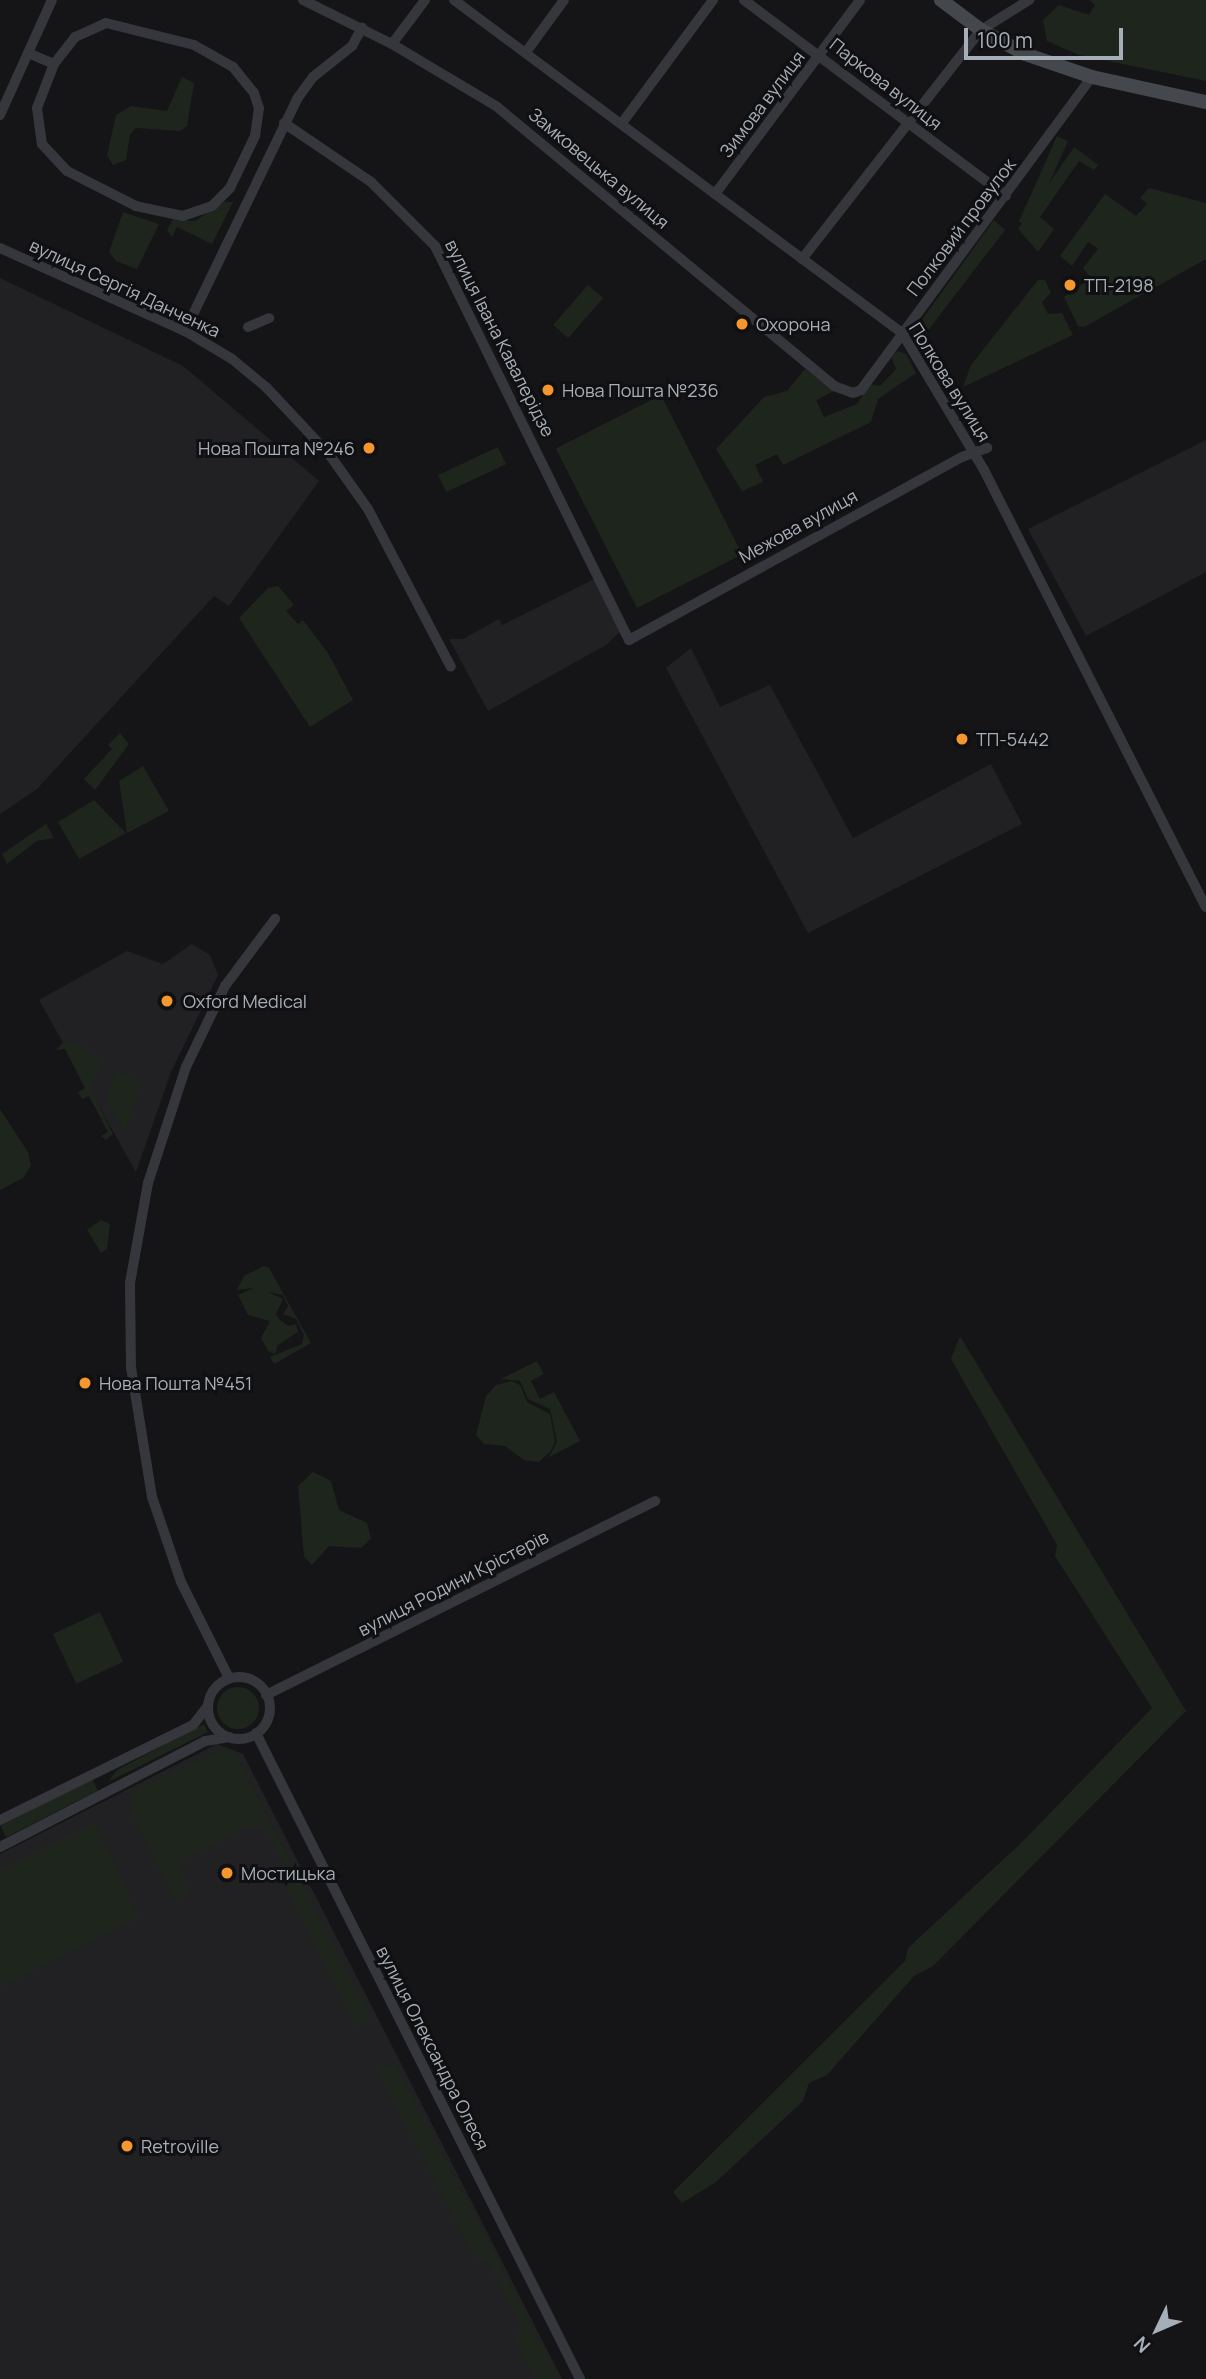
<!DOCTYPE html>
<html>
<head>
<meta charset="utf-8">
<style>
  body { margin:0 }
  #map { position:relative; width:1206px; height:2379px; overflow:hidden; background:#151517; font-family:Manrope,sans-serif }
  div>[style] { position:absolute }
  .built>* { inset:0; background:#212124 }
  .green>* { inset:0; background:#1d251d; transform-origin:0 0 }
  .round { border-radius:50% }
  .minor>* { height:10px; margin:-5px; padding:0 5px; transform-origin:5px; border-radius:5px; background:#36373c }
  .minor>.ring { margin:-5px; padding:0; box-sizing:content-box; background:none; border:10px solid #36373c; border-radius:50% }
  .secondary>* { height:14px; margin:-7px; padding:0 7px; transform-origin:7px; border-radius:7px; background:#44474c }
  .dots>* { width:19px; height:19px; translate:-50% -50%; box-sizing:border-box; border:4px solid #101012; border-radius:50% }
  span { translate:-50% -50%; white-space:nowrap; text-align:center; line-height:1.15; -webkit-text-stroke:6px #101012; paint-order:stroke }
  .street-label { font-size:18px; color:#a6aeb7 }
  .poi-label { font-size:18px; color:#a6aeb7 }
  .left { translate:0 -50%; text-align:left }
  .right { translate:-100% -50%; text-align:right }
  .north { position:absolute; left:1122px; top:2295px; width:70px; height:70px; -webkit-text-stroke:5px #101012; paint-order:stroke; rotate:226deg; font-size:19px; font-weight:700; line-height:28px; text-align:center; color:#a6aeb7 }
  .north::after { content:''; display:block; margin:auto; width:24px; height:32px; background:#a6aeb7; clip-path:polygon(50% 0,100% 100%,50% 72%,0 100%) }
  .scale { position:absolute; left:964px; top:28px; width:159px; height:32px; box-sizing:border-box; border:4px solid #a6aeb7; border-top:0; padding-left:9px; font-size:21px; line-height:24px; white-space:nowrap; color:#a6aeb7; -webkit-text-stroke:5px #101012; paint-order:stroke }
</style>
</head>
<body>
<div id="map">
  <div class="built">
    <div style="clip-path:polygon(0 278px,183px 366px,319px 481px,229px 606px,214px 596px,37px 789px,0 814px)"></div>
    <div style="clip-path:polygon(1206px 440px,1206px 572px,1086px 636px,1028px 529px)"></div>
    <div style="clip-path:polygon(598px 577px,622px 630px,606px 645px,488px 711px,449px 639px,463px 639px,499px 619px,502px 625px)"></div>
    <div style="clip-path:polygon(691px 648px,720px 707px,770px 685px,853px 838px,991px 764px,1022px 824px,808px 933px,666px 668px)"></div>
    <div style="clip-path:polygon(192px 944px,210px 955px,218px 975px,171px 1072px,136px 1172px,39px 1000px,127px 951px,163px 964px)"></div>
    <div style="clip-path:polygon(217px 1744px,243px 1754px,562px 2379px,0 2379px,0 1854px)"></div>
  </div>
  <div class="green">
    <div style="clip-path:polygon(1089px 0,1206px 0,1206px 81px,1079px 55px,1047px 41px,1043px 20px,1059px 5px,1089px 15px,1095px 5px)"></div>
    <div style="clip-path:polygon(182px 77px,194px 83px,187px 126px,180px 131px,136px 128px,130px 135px,126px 160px,113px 165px,107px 155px,116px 115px,131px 106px,167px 111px)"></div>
    <div style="left:1057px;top:136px;width:12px;height:94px;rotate:24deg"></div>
    <div style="clip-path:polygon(1074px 147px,1098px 165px,1094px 170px,1079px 161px,1040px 217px,1054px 229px,1038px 252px,1018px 229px)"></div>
    <div style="clip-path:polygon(1149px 188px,1206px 203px,1206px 259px,1084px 327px,1078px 326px,1064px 297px,1091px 278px,1083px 268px,1098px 249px,1088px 242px,1072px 266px,1060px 256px,1105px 194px,1136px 216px,1147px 204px,1140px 198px)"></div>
    <div style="clip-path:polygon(224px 202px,233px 202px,212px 244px,177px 227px,172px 237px,167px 230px,173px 219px,195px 221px)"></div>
    <div style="clip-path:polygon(123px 212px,159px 224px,137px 269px,116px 261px,109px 252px)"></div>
    <div style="clip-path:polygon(994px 220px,1005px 230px,929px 329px,923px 344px,921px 321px)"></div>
    <div style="clip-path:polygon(1038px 280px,1045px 280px,1051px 293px,1042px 302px,1048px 314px,1062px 313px,1073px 335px,963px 387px,971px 365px)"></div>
    <div style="left:588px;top:285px;width:20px;height:53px;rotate:41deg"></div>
    <div style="clip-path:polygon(898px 351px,906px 354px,916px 373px,878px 399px,871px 422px,783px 465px,777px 454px,755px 465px,763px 482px,742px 491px,716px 449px,764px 397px,787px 391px,805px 369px,834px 391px,816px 400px,824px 417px,857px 404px,870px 384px,880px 386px,896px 369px,891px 356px)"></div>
    <div style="left:661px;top:395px;width:179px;height:118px;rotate:63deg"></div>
    <div style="left:498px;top:447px;width:19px;height:66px;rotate:65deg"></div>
    <div style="clip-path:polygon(278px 586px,294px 605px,286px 611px,298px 624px,303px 620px,328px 653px,353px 700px,310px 727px,239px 618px,268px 588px)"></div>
    <div style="clip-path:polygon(120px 733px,129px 744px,95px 790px,84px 779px,112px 749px,108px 745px)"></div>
    <div style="clip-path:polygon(143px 766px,169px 811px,127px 833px,119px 781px)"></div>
    <div style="clip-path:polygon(94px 800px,126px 833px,79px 859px,58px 822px)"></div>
    <div style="clip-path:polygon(46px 824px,54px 838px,37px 841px,7px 864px,2px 854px)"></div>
    <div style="clip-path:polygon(63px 1042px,81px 1044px,101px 1063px,90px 1088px,113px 1134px,106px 1140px,101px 1136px,108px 1132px,89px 1096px,82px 1099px,78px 1092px,85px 1088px,65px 1049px,56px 1050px)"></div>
    <div style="clip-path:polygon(116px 1070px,142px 1083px,125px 1132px,106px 1101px)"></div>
    <div style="clip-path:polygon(0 1109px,28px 1152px,31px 1166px,23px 1178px,0 1190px)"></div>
    <div style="clip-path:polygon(101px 1220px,110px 1224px,107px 1249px,101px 1253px,87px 1230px)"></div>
    <div style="clip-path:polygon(264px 1266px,269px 1268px,311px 1343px,274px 1364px,270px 1357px,302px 1344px,304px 1335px,296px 1319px,283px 1314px,288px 1306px,283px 1295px,268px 1292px,283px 1299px,276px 1314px,279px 1319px,288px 1326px,296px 1324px,298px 1332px,278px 1345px,275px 1354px,268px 1351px,261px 1338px,270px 1321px,248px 1315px,238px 1295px,254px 1288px,237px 1290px,244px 1276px)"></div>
    <div style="clip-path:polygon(960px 1336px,1186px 1711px,933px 1966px,914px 1976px,827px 2075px,809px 2083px,803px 2101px,716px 2182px,682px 2203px,673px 2192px,905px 1961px,908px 1948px,1023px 1841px,1152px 1708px,1055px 1556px,1057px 1545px,951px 1359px)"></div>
    <div style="clip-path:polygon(537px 1361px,544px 1374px,531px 1381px,540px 1399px,554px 1392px,580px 1441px,549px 1457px,557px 1442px,550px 1409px,528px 1399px,520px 1381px,501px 1379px)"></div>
    <div style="clip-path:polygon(512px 1381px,520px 1385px,527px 1402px,550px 1414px,555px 1441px,551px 1451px,539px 1462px,524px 1460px,505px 1446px,484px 1444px,476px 1435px,486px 1396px,496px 1385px)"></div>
    <div style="clip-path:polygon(313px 1472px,331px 1481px,339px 1510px,367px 1523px,371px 1538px,361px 1548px,329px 1546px,312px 1565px,304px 1557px,298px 1486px)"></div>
    <div style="left:100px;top:1612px;width:55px;height:52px;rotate:65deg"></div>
    <div class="round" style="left:217px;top:1687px;width:42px;height:42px"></div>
    <div style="clip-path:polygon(204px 1724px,208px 1732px,108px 1782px,117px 1770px)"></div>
    <div style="clip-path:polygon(225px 1749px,234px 1752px,372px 2019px,356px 2028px,283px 1882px,291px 1877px,267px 1830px,260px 1826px,245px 1828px,179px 1862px,189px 1892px,176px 1901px,129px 1809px,132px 1791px)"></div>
    <div style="left:92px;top:1779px;width:13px;height:103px;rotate:63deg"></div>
    <div style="clip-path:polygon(95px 1823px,139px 1917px,0 1987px,0 1870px)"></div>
    <div style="clip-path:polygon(395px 2063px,504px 2271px,495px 2276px,486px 2258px,477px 2262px,377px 2071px)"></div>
    <div style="clip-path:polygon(507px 2277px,559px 2379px,535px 2379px,513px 2334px,523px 2329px,498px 2282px)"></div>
  </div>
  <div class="minor">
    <div style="left:303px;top:0;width:99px;rotate:26.3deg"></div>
    <div style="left:392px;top:44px;width:121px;rotate:30.8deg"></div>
    <div style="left:496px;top:106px;width:439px;rotate:39.6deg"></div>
    <div style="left:834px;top:386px;width:20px;rotate:20deg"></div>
    <div style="left:853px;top:393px;width:9px;rotate:-21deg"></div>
    <div style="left:861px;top:390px;width:389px;rotate:-53.6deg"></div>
    <div style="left:454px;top:0;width:558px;rotate:36.62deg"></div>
    <div style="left:902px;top:333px;width:160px;rotate:59.1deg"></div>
    <div style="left:984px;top:470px;width:490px;rotate:63.1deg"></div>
    <div style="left:744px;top:0;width:327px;rotate:36.8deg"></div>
    <div style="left:106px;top:23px;width:91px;rotate:14deg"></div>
    <div style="left:194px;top:45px;width:45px;rotate:29.4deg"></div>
    <div style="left:233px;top:67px;width:33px;rotate:51deg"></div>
    <div style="left:254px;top:93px;width:16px;rotate:72deg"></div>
    <div style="left:259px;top:108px;width:28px;rotate:98deg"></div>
    <div style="left:255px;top:136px;width:58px;rotate:115.7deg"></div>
    <div style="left:230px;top:188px;width:25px;rotate:135deg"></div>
    <div style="left:212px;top:206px;width:31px;rotate:161deg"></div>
    <div style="left:183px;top:216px;width:48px;rotate:-168deg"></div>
    <div style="left:136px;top:206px;width:77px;rotate:-153.1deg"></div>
    <div style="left:67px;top:171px;width:37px;rotate:-133deg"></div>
    <div style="left:42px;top:144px;width:36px;rotate:-98deg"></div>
    <div style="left:37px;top:108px;width:47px;rotate:-68.9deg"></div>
    <div style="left:54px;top:64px;width:34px;rotate:-52deg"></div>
    <div style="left:75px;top:37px;width:34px;rotate:-24deg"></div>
    <div style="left:392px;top:44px;width:55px;rotate:-53.1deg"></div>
    <div style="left:526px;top:52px;width:64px;rotate:-53.8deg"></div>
    <div style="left:28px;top:53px;width:28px;rotate:23deg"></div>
    <div style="left:0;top:115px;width:126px;rotate:-65.7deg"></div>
    <div style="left:284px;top:123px;width:105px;rotate:34.1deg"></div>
    <div style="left:371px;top:182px;width:91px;rotate:45deg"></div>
    <div style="left:435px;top:246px;width:439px;rotate:63.8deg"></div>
    <div style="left:629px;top:640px;width:380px;rotate:-28.8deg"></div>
    <div style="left:962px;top:457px;width:27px;rotate:-20deg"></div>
    <div style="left:622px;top:123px;width:153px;rotate:-53.5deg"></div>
    <div style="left:715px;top:194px;width:242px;rotate:-53.2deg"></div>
    <div style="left:0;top:248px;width:203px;rotate:24.2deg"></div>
    <div style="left:185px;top:331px;width:55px;rotate:30.8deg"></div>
    <div style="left:232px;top:359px;width:44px;rotate:39.5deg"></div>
    <div style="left:266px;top:387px;width:92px;rotate:46.8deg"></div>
    <div style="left:329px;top:454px;width:67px;rotate:54.7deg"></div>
    <div style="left:368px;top:509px;width:178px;rotate:62.3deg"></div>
    <div style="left:802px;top:259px;width:291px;rotate:-52deg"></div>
    <div style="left:981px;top:30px;width:57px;rotate:-32deg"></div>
    <div style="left:248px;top:327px;width:23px;rotate:-23deg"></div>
    <div style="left:185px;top:331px;width:258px;rotate:-64.2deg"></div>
    <div style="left:297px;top:99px;width:27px;rotate:-54deg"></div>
    <div style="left:313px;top:77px;width:50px;rotate:-38.5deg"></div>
    <div style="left:352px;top:46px;width:21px;rotate:-61deg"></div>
    <div class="ring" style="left:208px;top:1677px;width:52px;height:52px"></div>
    <div style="left:229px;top:1678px;width:107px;rotate:-116.6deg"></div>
    <div style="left:181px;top:1582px;width:90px;rotate:-108.8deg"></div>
    <div style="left:152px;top:1497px;width:131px;rotate:-99.2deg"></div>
    <div style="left:131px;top:1368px;width:85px;rotate:-90.7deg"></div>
    <div style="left:130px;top:1283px;width:102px;rotate:-79.8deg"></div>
    <div style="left:148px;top:1183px;width:122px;rotate:-71.9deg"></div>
    <div style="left:186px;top:1067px;width:90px;rotate:-64.3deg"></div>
    <div style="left:225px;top:986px;width:84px;rotate:-53.3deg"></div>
    <div style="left:266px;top:1695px;width:435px;rotate:-26.5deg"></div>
    <div style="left:256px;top:1733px;width:723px;rotate:63.36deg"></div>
    <div style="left:0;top:1820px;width:215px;rotate:-26.2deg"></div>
    <div style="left:193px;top:1725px;width:24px;rotate:-52deg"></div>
    <div style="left:0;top:1847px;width:231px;rotate:-27.3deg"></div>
    <div style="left:205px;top:1741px;width:25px;rotate:-9deg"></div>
  </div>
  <div class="secondary">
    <div style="left:941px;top:0;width:50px;rotate:36.9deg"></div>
    <div style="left:981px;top:30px;width:50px;rotate:28.6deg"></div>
    <div style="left:1025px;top:54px;width:71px;rotate:18.9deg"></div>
    <div style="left:1092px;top:77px;width:117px;rotate:12.4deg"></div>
  </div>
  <div class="dots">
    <div style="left:1070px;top:285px;background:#f5972e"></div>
    <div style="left:742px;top:324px;background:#f5972e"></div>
    <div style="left:548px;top:390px;background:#f5972e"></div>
    <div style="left:369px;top:448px;background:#f5972e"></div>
    <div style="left:962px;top:739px;background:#f5972e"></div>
    <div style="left:167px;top:1001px;background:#f5972e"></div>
    <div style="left:85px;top:1383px;background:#f5972e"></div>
    <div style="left:227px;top:1873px;background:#f5972e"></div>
    <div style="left:127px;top:2146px;background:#f5972e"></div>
  </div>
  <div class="street-label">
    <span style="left:886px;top:84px;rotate:38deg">Паркова вулиця</span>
    <span style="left:762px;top:104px;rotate:-53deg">Зимова вулиця</span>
    <span style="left:599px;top:168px;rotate:40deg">Замковецька вулиця</span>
    <span style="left:961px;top:227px;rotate:-53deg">Полковий провулок</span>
    <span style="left:125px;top:288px;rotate:25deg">вулиця Сергія Данченка</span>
    <span style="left:500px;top:338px;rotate:63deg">вулиця Івана Кавалерідзе</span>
    <span style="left:950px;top:382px;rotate:58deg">Полкова вулиця</span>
    <span style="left:798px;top:526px;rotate:-29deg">Межова вулиця</span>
    <span style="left:453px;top:1583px;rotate:-27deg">вулиця Родини Крістерів</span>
    <span style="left:433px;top:2048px;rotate:63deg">вулиця Олександра Олеся</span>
  </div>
  <div class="poi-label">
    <span class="left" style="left:1084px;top:285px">ТП-2198</span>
    <span class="left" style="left:756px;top:324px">Охорона</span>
    <span class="left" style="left:562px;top:390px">Нова Пошта №236</span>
    <span class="right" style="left:355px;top:448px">Нова Пошта №246</span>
    <span class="left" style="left:976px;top:739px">ТП-5442</span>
    <span class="left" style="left:183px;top:1001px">Oxford Medical</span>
    <span class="left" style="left:99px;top:1383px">Нова Пошта №451</span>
    <span class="left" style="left:241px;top:1873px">Мостицька</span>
    <span class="left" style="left:141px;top:2146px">Retroville</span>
  </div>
  <div class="north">N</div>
  <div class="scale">100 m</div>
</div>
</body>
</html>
